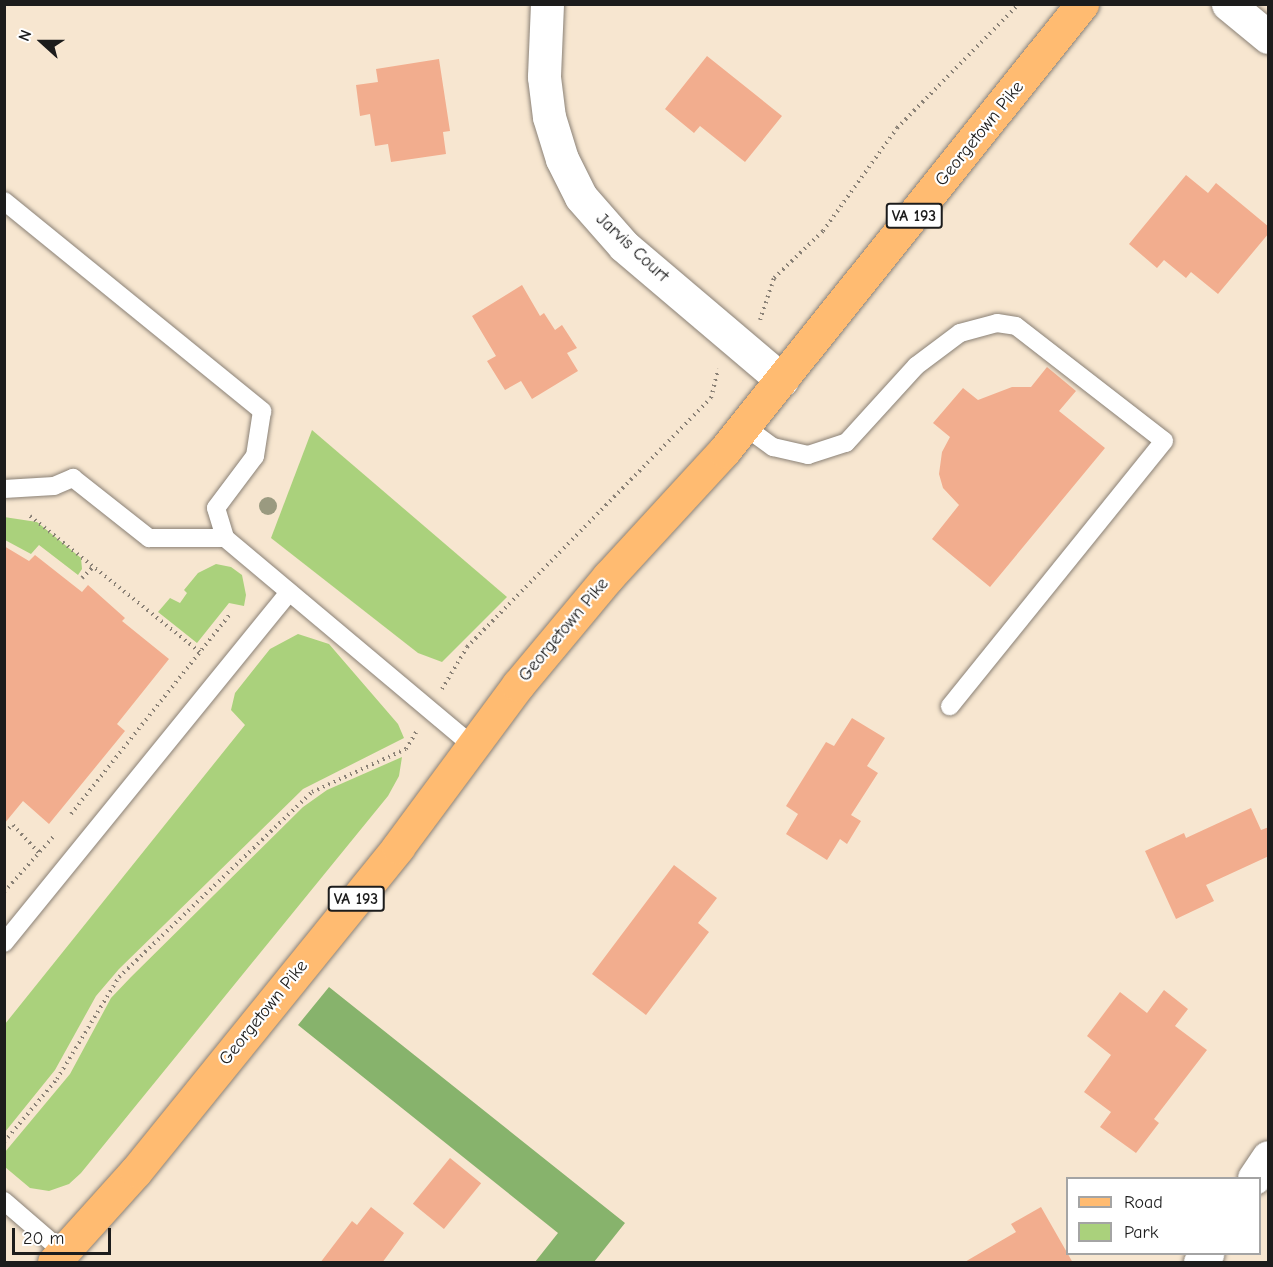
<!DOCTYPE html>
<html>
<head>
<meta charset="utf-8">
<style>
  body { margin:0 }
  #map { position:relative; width:1273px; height:1267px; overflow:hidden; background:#f7e6d0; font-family:"Comic Neue",sans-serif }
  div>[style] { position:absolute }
  .green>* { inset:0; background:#aad17c }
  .forest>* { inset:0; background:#87b36c }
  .building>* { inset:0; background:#f2ad8e; transform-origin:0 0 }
  .path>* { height:4px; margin-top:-2px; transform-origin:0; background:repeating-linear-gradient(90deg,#8a8176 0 1.5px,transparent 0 6px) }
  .roads { filter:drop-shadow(0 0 2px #8a8176) drop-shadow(0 0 2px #8a8176) }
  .lane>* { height:18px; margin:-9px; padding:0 9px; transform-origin:9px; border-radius:9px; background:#fff }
  .street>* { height:33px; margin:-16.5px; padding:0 16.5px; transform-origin:16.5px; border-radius:16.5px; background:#fff }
  .primary>* { height:33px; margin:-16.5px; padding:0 16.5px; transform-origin:16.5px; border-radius:16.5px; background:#ffbb71 }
  .trees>* { width:18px; height:18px; margin:-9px; border-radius:50%; background:#9a9a80 }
  span { translate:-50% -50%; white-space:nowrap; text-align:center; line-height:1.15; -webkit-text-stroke:4.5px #fff; paint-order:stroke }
  .shield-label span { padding:2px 4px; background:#fff; border:2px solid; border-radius:4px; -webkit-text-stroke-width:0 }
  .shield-label { font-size:16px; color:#1c1c1c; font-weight:700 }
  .street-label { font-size:18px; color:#1c1c1c }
  .frame { position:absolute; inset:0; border:6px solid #1c1c1c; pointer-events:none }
  .legend { position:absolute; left:1066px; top:1177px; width:195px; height:78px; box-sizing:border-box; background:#fff; border:2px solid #a4a4a4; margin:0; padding:8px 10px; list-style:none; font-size:18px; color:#1c1c1c }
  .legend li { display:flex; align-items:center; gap:12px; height:30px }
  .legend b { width:30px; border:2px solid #a4a4a4 }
  .north { position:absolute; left:12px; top:12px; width:60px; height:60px; -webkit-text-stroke:4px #fff; paint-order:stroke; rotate:291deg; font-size:16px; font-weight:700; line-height:24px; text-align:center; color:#1c1c1c }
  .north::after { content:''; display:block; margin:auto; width:21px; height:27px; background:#1c1c1c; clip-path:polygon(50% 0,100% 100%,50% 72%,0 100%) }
  .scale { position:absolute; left:12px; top:1228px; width:99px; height:27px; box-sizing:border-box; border:3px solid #1c1c1c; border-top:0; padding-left:8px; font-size:18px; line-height:21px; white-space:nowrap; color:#1c1c1c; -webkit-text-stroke:4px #fff; paint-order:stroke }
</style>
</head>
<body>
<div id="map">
  <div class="green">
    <div style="clip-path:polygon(312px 430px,507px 597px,442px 662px,418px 653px,271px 538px)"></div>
    <div style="clip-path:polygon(4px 517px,37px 522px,81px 558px,82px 569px,78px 575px,39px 545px,31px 554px,5px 540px)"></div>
    <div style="clip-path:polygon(216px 564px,231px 567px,242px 575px,246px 595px,244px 606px,229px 603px,197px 643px,158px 612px,170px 598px,180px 603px,187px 593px,184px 590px,198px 573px)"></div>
    <div style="clip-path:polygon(298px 634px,329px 644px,398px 724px,404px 738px,303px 789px,119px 969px,96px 996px,55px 1070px,5px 1132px,5px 1024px,245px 725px,231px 710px,235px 693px,270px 649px)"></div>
    <div style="clip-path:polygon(402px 757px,399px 776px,388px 796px,81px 1173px,69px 1184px,49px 1191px,30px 1188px,5px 1167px,5px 1152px,70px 1074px,111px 998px,131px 977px,303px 807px,327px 790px)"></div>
  </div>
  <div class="forest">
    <div style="clip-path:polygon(329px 987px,625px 1223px,594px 1262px,535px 1262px,558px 1233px,298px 1025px)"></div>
  </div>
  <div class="building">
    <div style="clip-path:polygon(707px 56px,782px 116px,745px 162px,700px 126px,694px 133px,665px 109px)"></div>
    <div style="clip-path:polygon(439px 59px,450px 131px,443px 132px,446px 154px,391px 162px,388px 144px,375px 146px,370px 114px,360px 116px,356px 85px,378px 82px,376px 69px)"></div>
    <div style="clip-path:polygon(1186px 175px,1208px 193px,1216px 183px,1269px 227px,1269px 233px,1218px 294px,1191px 272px,1186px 278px,1164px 260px,1157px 268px,1129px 244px)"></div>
    <div style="clip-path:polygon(522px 285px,540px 316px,544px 313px,555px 330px,562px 325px,577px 348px,567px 353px,578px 371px,532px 399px,521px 381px,505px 390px,487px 361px,496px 356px,472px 316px)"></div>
    <div style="clip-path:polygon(1047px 367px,1076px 391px,1059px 411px,1105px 448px,990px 587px,932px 539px,959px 505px,943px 488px,939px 474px,942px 452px,950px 437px,933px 423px,963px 388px,978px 400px,1012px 387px,1031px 387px)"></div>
    <div style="clip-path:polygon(4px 546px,29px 561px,35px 555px,82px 592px,88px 585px,125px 618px,122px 621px,169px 659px,117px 724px,125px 731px,49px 824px,23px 801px,4px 824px)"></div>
    <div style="clip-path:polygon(852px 718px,885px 738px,867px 766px,878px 773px,851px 815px,861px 821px,847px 844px,840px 839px,827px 860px,786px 834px,798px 814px,786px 806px,826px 742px,834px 746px)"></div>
    <div style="clip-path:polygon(1251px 808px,1261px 830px,1269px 827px,1269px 856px,1206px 885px,1214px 901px,1176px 919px,1145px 851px,1184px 833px,1186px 838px)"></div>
    <div style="clip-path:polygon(674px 865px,717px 898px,698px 923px,709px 932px,646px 1015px,592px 974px)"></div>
    <div style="clip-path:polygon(1164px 990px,1188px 1009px,1175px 1026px,1207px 1050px,1154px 1119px,1159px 1123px,1136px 1153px,1100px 1127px,1111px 1112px,1084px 1092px,1111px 1055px,1087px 1036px,1120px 992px,1147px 1013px)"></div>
    <div style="left:450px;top:1158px;width:40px;height:59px;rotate:39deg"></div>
    <div style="clip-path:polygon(371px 1207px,404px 1233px,382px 1263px,320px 1263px,352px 1221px,357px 1225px)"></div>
    <div style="clip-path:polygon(1041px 1207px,1073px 1263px,963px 1263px,1016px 1232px,1011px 1224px)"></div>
  </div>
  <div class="path">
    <div style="left:760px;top:320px;width:44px;rotate:-71.6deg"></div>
    <div style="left:774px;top:278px;width:68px;rotate:-43.8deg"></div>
    <div style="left:823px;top:231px;width:127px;rotate:-54.3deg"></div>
    <div style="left:897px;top:128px;width:174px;rotate:-45.5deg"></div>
    <div style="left:30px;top:516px;width:218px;rotate:38.7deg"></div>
    <div style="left:82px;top:578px;width:17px;rotate:-45deg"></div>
    <div style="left:442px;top:689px;width:49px;rotate:-59.2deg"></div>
    <div style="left:467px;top:647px;width:349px;rotate:-45.6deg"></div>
    <div style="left:711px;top:398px;width:30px;rotate:-76deg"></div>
    <div style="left:71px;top:814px;width:256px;rotate:-51.5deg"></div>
    <div style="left:4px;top:832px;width:11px;rotate:-38deg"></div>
    <div style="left:13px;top:825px;width:38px;rotate:47deg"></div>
    <div style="left:4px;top:892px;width:74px;rotate:-48.3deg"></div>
    <div style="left:4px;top:1142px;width:82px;rotate:-49.9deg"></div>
    <div style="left:57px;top:1079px;width:119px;rotate:-58.7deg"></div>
    <div style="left:119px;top:977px;width:267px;rotate:-43.8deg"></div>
    <div style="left:312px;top:792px;width:103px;rotate:-24.6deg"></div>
    <div style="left:406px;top:749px;width:21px;rotate:-59deg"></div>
  </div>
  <div class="roads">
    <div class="lane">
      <div style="left:4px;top:201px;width:333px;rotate:39.1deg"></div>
      <div style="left:262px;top:411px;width:46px;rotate:98.8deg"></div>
      <div style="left:255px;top:456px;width:65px;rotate:126.9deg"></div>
      <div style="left:216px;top:508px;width:31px;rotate:73deg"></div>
      <div style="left:225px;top:538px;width:322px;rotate:40deg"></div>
      <div style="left:744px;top:426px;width:36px;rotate:36deg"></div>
      <div style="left:773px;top:447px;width:36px;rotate:13deg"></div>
      <div style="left:808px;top:455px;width:40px;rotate:-18deg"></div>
      <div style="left:846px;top:443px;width:104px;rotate:-47.7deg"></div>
      <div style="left:916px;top:366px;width:55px;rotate:-36.9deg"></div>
      <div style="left:960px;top:333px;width:38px;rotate:-15deg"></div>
      <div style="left:997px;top:323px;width:19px;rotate:9deg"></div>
      <div style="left:1016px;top:326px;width:187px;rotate:37.8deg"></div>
      <div style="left:1164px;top:441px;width:341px;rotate:128.9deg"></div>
      <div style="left:4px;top:489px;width:50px;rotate:-3.4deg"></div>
      <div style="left:54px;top:486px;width:21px;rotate:-23deg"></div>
      <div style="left:73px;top:478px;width:97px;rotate:38.3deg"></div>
      <div style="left:149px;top:538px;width:76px"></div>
      <div style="left:4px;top:943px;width:452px;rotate:-50.9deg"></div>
      <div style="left:4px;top:1201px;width:78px;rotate:40.8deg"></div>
    </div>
    <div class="street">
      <div style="left:547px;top:4px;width:73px;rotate:92.4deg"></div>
      <div style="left:544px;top:77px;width:40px;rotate:82.9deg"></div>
      <div style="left:549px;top:117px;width:44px;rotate:72.8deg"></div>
      <div style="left:562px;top:159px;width:42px;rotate:63.4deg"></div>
      <div style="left:581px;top:197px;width:65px;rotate:48.7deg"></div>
      <div style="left:624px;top:246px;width:207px;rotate:40.3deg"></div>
      <div style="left:1228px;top:4px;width:52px;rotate:39.5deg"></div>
      <div style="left:1254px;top:1178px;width:25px;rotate:-56deg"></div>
      <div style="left:1200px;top:1262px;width:11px;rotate:-49deg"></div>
    </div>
    <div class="primary">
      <div style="left:54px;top:1262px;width:122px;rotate:-48deg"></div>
      <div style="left:136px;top:1171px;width:417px;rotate:-51deg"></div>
      <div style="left:398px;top:847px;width:202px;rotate:-53.5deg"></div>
      <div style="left:518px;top:685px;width:141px;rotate:-50.2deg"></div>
      <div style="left:608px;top:577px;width:171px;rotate:-47.4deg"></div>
      <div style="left:724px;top:451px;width:573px;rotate:-51.31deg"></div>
    </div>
  </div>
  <div class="trees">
    <div style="left:268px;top:506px"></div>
  </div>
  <div class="shield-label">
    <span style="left:914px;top:216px">VA 193</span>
    <span style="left:356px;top:899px">VA 193</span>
  </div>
  <div class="street-label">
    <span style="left:980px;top:134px;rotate:-51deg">Georgetown Pike</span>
    <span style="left:632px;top:248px;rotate:43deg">Jarvis Court</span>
    <span style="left:564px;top:630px;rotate:-50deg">Georgetown Pike</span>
    <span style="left:264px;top:1013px;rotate:-51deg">Georgetown Pike</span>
  </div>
  <div class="frame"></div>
  <ul class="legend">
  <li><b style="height:8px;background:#ffbb71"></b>Road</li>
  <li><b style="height:16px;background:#aad17c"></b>Park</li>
  </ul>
  <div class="north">N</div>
  <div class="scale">20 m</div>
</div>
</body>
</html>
